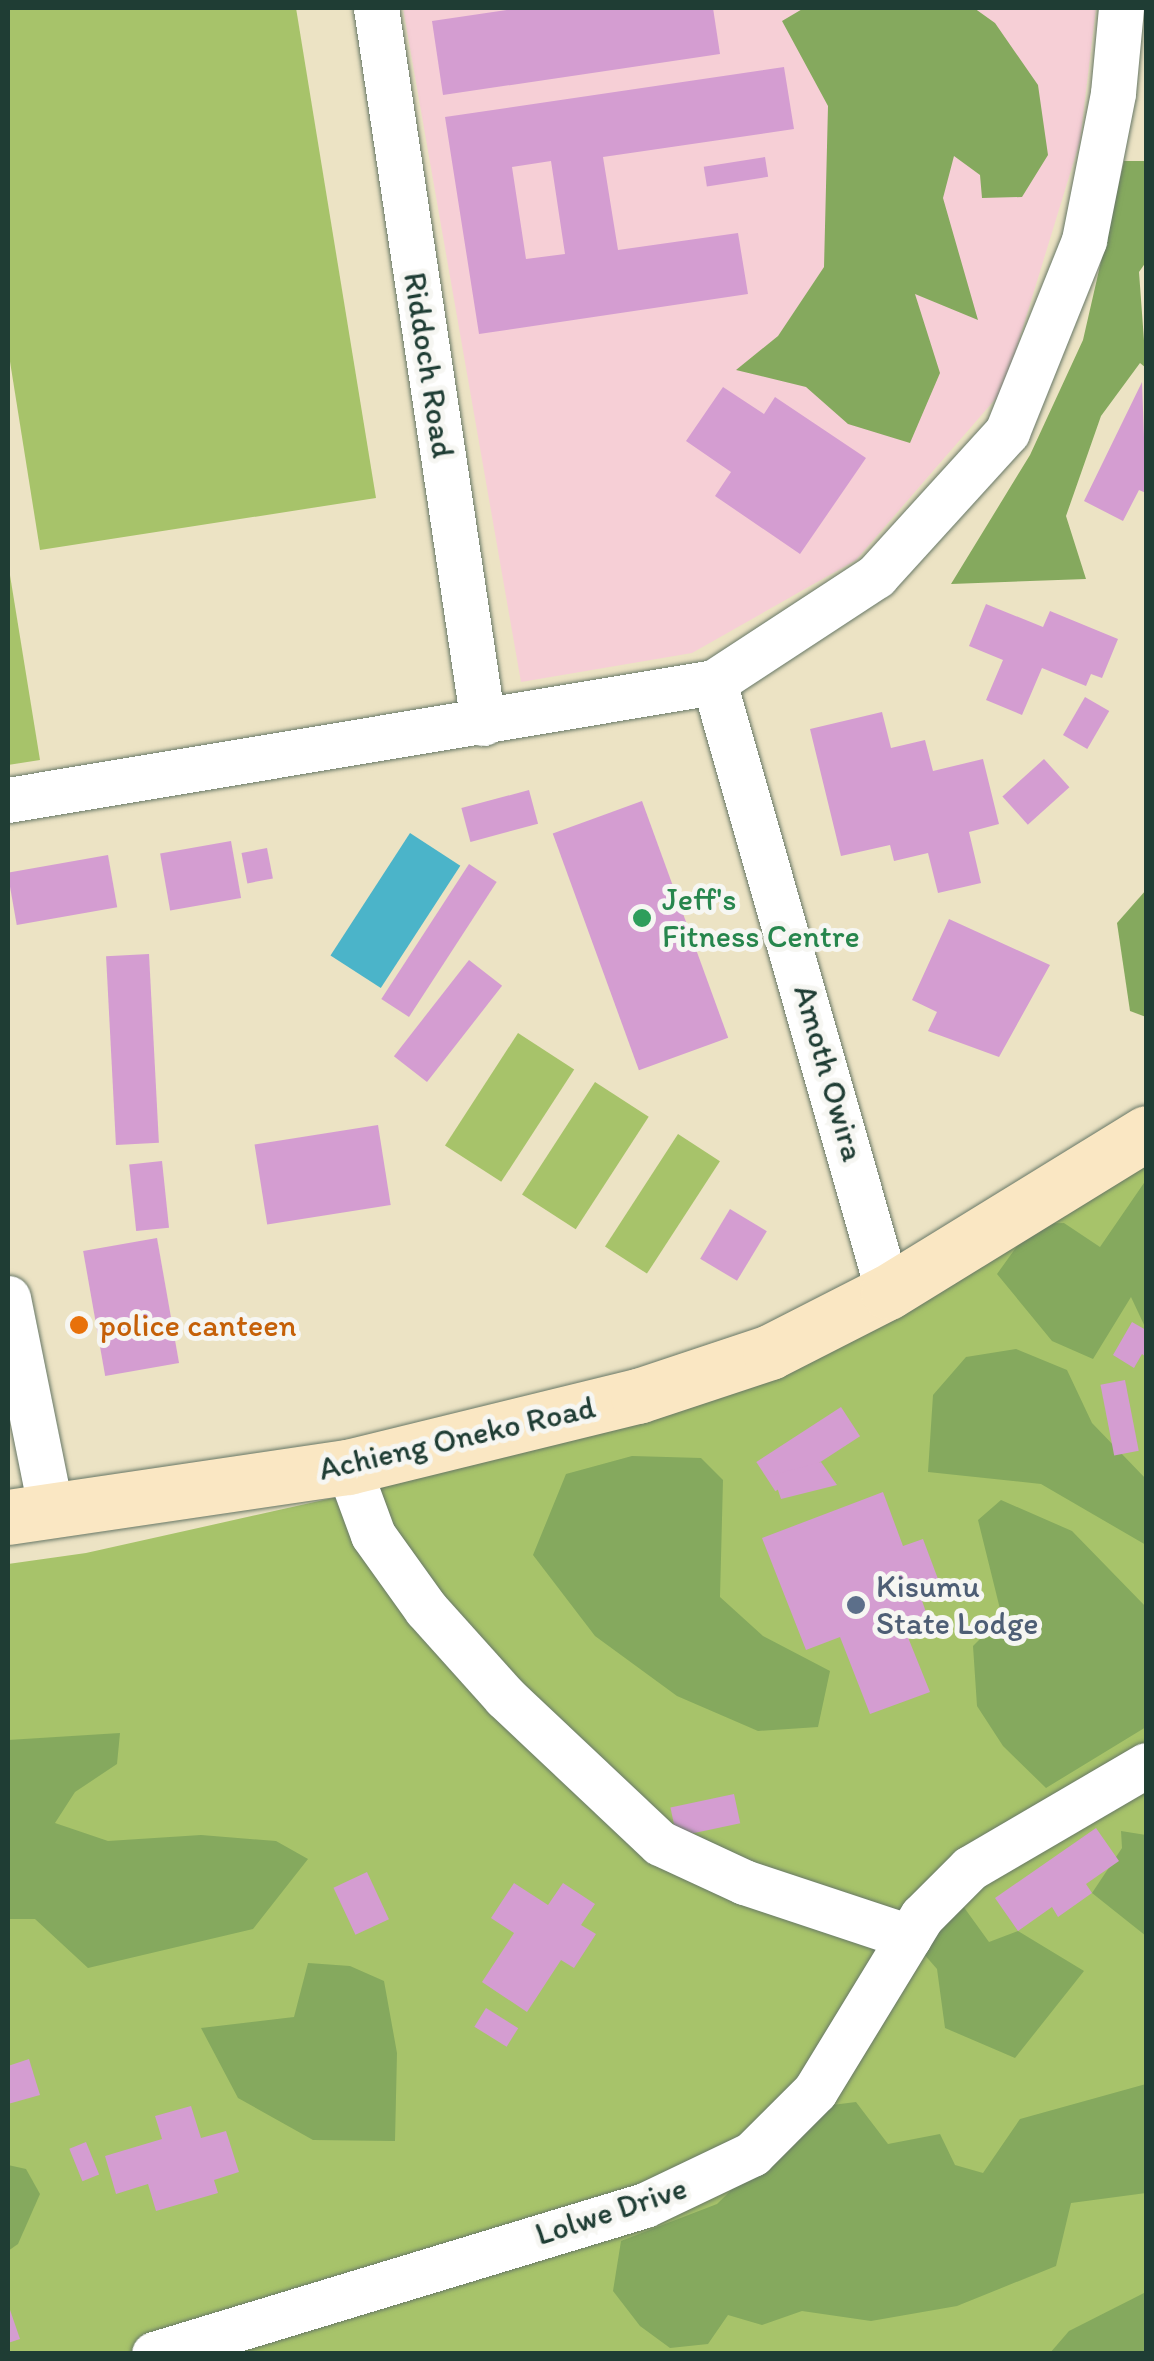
<!DOCTYPE html>
<html>
<head>
<meta charset="utf-8">
<style>
  body { margin:0 }
  #map { position:relative; width:1154px; height:2361px; overflow:hidden; background:#ece3c4; font-family:Itim,sans-serif }
  div>[style] { position:absolute }
  .built>* { inset:0; background:#f6cfd6 }
  .green>* { inset:0; background:#a7c36a; transform-origin:0 0 }
  .forest>* { inset:0; background:#85a95e }
  .water>* { inset:0; background:#4bb4c9; transform-origin:0 0 }
  .building>* { inset:0; background:#d49dd1; transform-origin:0 0 }
  .roads { filter:drop-shadow(0 0 2px #677766) drop-shadow(0 0 2px #677766) }
  .street>* { height:45px; margin:-22.5px; padding:0 22.5px; transform-origin:22.5px; border-radius:22.5px; background:#fff }
  .secondary>* { height:55px; margin:-27.5px; padding:0 27.5px; transform-origin:27.5px; border-radius:27.5px; background:#fae7c3 }
  .dots>* { width:28px; height:28px; translate:-50% -50%; box-sizing:border-box; border:5px solid #f6f6f2; border-radius:50% }
  span { translate:-50% -50%; white-space:nowrap; text-align:center; line-height:1.15; -webkit-text-stroke:10px #f6f6f2; paint-order:stroke }
  .street-label { font-size:32px; color:#1f3d34 }
  .leisure-label { font-size:32px; color:#27864d }
  .left { translate:0 -50%; text-align:left }
  .food-label { font-size:32px; color:#c56008 }
  .service-label { font-size:32px; color:#4e5e75 }
  .frame { position:absolute; inset:0; border:10px solid #1f3d34; pointer-events:none }
</style>
</head>
<body>
<div id="map">
  <div class="built">
    <div style="clip-path:polygon(403px 8px,1096px 8px,1080px 141px,1004px 389px,856px 560px,692px 653px,521px 682px)"></div>
  </div>
  <div class="green">
    <div style="clip-path:polygon(8px 8px,296px 8px,376px 498px,40px 550px,8px 349px)"></div>
    <div style="clip-path:polygon(8px 563px,40px 760px,8px 765px)"></div>
    <div style="left:518px;top:1033px;width:67px;height:134px;rotate:33deg"></div>
    <div style="left:595px;top:1082px;width:64px;height:134px;rotate:33deg"></div>
    <div style="left:678px;top:1134px;width:50px;height:134px;rotate:33deg"></div>
    <div style="clip-path:polygon(1146px 1160px,1146px 2353px,8px 2353px,8px 1564px,86px 1553px,400px 1483px,630px 1416px)"></div>
  </div>
  <div class="forest">
    <div style="clip-path:polygon(804px 8px,974px 8px,995px 23px,1038px 85px,1048px 155px,1022px 197px,982px 198px,980px 175px,954px 156px,943px 198px,978px 320px,915px 294px,940px 373px,910px 443px,848px 424px,806px 387px,736px 370px,778px 336px,824px 267px,828px 106px,782px 21px)"></div>
    <div style="clip-path:polygon(1124px 161px,1146px 161px,1146px 262px,1139px 272px,1146px 368px,1140px 363px,1101px 416px,1066px 516px,1086px 579px,951px 584px,1030px 455px,1083px 340px)"></div>
    <div style="clip-path:polygon(1146px 890px,1146px 1017px,1130px 1011px,1117px 923px)"></div>
    <div style="clip-path:polygon(1146px 1180px,1146px 1329px,1131px 1297px,1093px 1359px,1052px 1341px,997px 1274px,1033px 1224px,1064px 1223px,1100px 1247px)"></div>
    <div style="clip-path:polygon(1016px 1349px,1067px 1370px,1092px 1423px,1146px 1479px,1146px 1545px,1041px 1484px,928px 1472px,933px 1395px,966px 1357px)"></div>
    <div style="clip-path:polygon(632px 1456px,701px 1458px,723px 1480px,720px 1597px,763px 1636px,830px 1671px,818px 1727px,758px 1731px,677px 1696px,595px 1636px,533px 1555px,566px 1474px)"></div>
    <div style="clip-path:polygon(1001px 1500px,1072px 1531px,1146px 1607px,1146px 1727px,1046px 1788px,1003px 1746px,977px 1706px,973px 1646px,1002px 1617px,978px 1520px)"></div>
    <div style="clip-path:polygon(120px 1733px,117px 1764px,75px 1792px,55px 1823px,108px 1841px,201px 1835px,276px 1841px,308px 1859px,253px 1929px,88px 1968px,35px 1919px,8px 1919px,8px 1740px)"></div>
    <div style="clip-path:polygon(1121px 1831px,1146px 1835px,1146px 1936px,1092px 1893px,1122px 1848px)"></div>
    <div style="clip-path:polygon(963px 1906px,989px 1942px,1018px 1931px,1084px 1971px,1015px 2058px,945px 2028px,937px 1969px,923px 1953px,938px 1921px)"></div>
    <div style="clip-path:polygon(308px 1963px,350px 1966px,384px 1981px,397px 2053px,395px 2141px,313px 2140px,238px 2098px,201px 2028px,294px 2017px)"></div>
    <div style="clip-path:polygon(1146px 2084px,1146px 2193px,1071px 2203px,1056px 2266px,957px 2306px,871px 2321px,802px 2311px,762px 2325px,728px 2315px,708px 2344px,670px 2348px,640px 2326px,613px 2291px,621px 2241px,717px 2204px,816px 2107px,856px 2102px,888px 2144px,940px 2134px,955px 2165px,983px 2173px,1020px 2119px)"></div>
    <div style="clip-path:polygon(8px 2165px,26px 2169px,40px 2194px,18px 2244px,8px 2251px)"></div>
    <div style="clip-path:polygon(1146px 2292px,1146px 2353px,1050px 2353px,1069px 2331px)"></div>
  </div>
  <div class="water">
    <div style="left:410px;top:833px;width:60px;height:146px;rotate:33deg"></div>
  </div>
  <div class="building">
    <div style="clip-path:polygon(520px 8px,713px 8px,720px 54px,443px 95px,432px 21px)"></div>
    <div style="clip-path:polygon(evenodd,784px 67px,794px 129px,603px 157px,618px 250px,738px 233px,748px 294px,479px 334px,445px 117px,784px 67px,551px 161px,565px 254px,526px 259px,512px 167px,551px 161px)"></div>
    <div style="left:765px;top:157px;width:20px;height:62px;rotate:81deg"></div>
    <div style="clip-path:polygon(1142px 382px,1146px 493px,1139px 490px,1123px 521px,1084px 501px)"></div>
    <div style="clip-path:polygon(723px 387px,764px 414px,775px 397px,866px 458px,800px 554px,715px 496px,731px 472px,686px 441px)"></div>
    <div style="clip-path:polygon(986px 604px,1043px 627px,1050px 611px,1118px 639px,1102px 678px,1091px 674px,1086px 686px,1042px 668px,1022px 715px,986px 700px,1003px 660px,969px 646px)"></div>
    <div style="left:1085px;top:697px;width:28px;height:44px;rotate:30deg"></div>
    <div style="clip-path:polygon(882px 712px,891px 748px,925px 740px,933px 771px,983px 759px,999px 824px,969px 832px,981px 883px,938px 893px,928px 853px,894px 861px,890px 845px,841px 856px,810px 729px)"></div>
    <div style="left:1044px;top:759px;width:38px;height:56px;rotate:48deg"></div>
    <div style="left:529px;top:790px;width:35px;height:70px;rotate:75deg"></div>
    <div style="left:642px;top:801px;width:252px;height:95px;rotate:70deg"></div>
    <div style="left:231px;top:841px;width:58px;height:72px;rotate:80deg"></div>
    <div style="left:267px;top:848px;width:31px;height:26px;rotate:79deg"></div>
    <div style="left:108px;top:855px;width:53px;height:102px;rotate:80deg"></div>
    <div style="left:469px;top:864px;width:33px;height:161px;rotate:33deg"></div>
    <div style="clip-path:polygon(949px 919px,1050px 965px,999px 1057px,928px 1031px,937px 1012px,912px 1000px)"></div>
    <div style="left:149px;top:954px;width:189px;height:43px;rotate:87deg"></div>
    <div style="left:469px;top:960px;width:42px;height:122px;rotate:38deg"></div>
    <div style="left:378px;top:1125px;width:81px;height:125px;rotate:81deg"></div>
    <div style="left:162px;top:1161px;width:67px;height:33px;rotate:84deg"></div>
    <div style="left:730px;top:1209px;width:43px;height:58px;rotate:31deg"></div>
    <div style="left:157px;top:1238px;width:127px;height:75px;rotate:80deg"></div>
    <div style="clip-path:polygon(1132px 1322px,1146px 1330px,1146px 1357px,1142px 1354px,1134px 1368px,1113px 1355px)"></div>
    <div style="left:1125px;top:1380px;width:72px;height:25px;rotate:79deg"></div>
    <div style="left:841px;top:1407px;width:35px;height:101px;rotate:57deg"></div>
    <div style="clip-path:polygon(821px 1462px,837px 1485px,781px 1499px,773px 1475px)"></div>
    <div style="clip-path:polygon(883px 1492px,903px 1546px,923px 1539px,941px 1587px,920px 1595px,927px 1615px,903px 1625px,930px 1692px,870px 1714px,840px 1637px,806px 1650px,762px 1538px)"></div>
    <div style="left:734px;top:1794px;width:30px;height:65px;rotate:78deg"></div>
    <div style="clip-path:polygon(1096px 1828px,1119px 1861px,1086px 1884px,1092px 1893px,1058px 1917px,1052px 1907px,1018px 1931px,995px 1898px)"></div>
    <div style="left:367px;top:1872px;width:52px;height:37px;rotate:65deg"></div>
    <div style="clip-path:polygon(514px 1883px,548px 1905px,563px 1883px,595px 1904px,581px 1925px,596px 1934px,574px 1968px,561px 1960px,527px 2012px,482px 1982px,514px 1933px,491px 1918px)"></div>
    <div style="left:486px;top:2008px;width:38px;height:22px;rotate:32deg"></div>
    <div style="clip-path:polygon(29px 2059px,40px 2095px,8px 2104px,8px 2066px)"></div>
    <div style="clip-path:polygon(191px 2106px,201px 2138px,226px 2131px,239px 2172px,214px 2180px,218px 2193px,156px 2211px,148px 2184px,116px 2194px,105px 2156px,162px 2139px,155px 2116px)"></div>
    <div style="left:86px;top:2142px;width:35px;height:18px;rotate:68deg"></div>
    <div style="clip-path:polygon(8px 2304px,20px 2339px,8px 2343px)"></div>
  </div>
  <div class="roads">
    <div class="street">
      <div style="left:376px;top:8px;width:723px;rotate:81.49deg"></div>
      <div style="left:714px;top:682px;width:634px;rotate:74.08deg"></div>
      <div style="left:8px;top:800px;width:716px;rotate:-9.49deg"></div>
      <div style="left:714px;top:682px;width:194px;rotate:-33.2deg"></div>
      <div style="left:876px;top:576px;width:195px;rotate:-47.7deg"></div>
      <div style="left:1007px;top:432px;width:207px;rotate:-68.1deg"></div>
      <div style="left:1084px;top:240px;width:150px;rotate:-78.8deg"></div>
      <div style="left:1113px;top:93px;width:85px;rotate:-84.6deg"></div>
      <div style="left:8px;top:1298px;width:217px;rotate:78.6deg"></div>
      <div style="left:348px;top:1467px;width:72px;rotate:69.8deg"></div>
      <div style="left:373px;top:1535px;width:91px;rotate:54.4deg"></div>
      <div style="left:426px;top:1609px;width:118px;rotate:48.1deg"></div>
      <div style="left:505px;top:1697px;width:213px;rotate:43.3deg"></div>
      <div style="left:660px;top:1843px;width:93px;rotate:24.9deg"></div>
      <div style="left:744px;top:1882px;width:174px;rotate:18.4deg"></div>
      <div style="left:154px;top:2354px;width:513px;rotate:-16.88deg"></div>
      <div style="left:645px;top:2205px;width:119px;rotate:-25.5deg"></div>
      <div style="left:752px;top:2154px;width:89px;rotate:-45deg"></div>
      <div style="left:815px;top:2091px;width:205px;rotate:-58.6deg"></div>
      <div style="left:922px;top:1916px;width:68px;rotate:-45deg"></div>
      <div style="left:970px;top:1868px;width:204px;rotate:-30.3deg"></div>
    </div>
    <div class="secondary">
      <div style="left:8px;top:1517px;width:344px;rotate:-8.4deg"></div>
      <div style="left:348px;top:1467px;width:299px;rotate:-13.8deg"></div>
      <div style="left:638px;top:1396px;width:139px;rotate:-18.4deg"></div>
      <div style="left:770px;top:1352px;width:132px;rotate:-27deg"></div>
      <div style="left:888px;top:1292px;width:303px;rotate:-31.6deg"></div>
    </div>
  </div>
  <div class="dots">
    <div style="left:642px;top:918px;background:#2e9e5b"></div>
    <div style="left:79px;top:1325px;background:#e8710a"></div>
    <div style="left:856px;top:1605px;background:#5c6f8a"></div>
  </div>
  <div class="street-label">
    <span style="left:429px;top:365px;rotate:81deg">Riddoch Road</span>
    <span style="left:829px;top:1073px;rotate:74deg">Amoth Owira</span>
    <span style="left:457px;top:1438px;rotate:-13deg">Achieng Oneko Road</span>
    <span style="left:611px;top:2211px;rotate:-18deg">Lolwe Drive</span>
  </div>
  <div class="leisure-label">
    <span class="left" style="left:662px;top:918px">Jeff's<br>Fitness Centre</span>
  </div>
  <div class="food-label">
    <span class="left" style="left:99px;top:1325px">police canteen</span>
  </div>
  <div class="service-label">
    <span class="left" style="left:876px;top:1605px">Kisumu<br>State Lodge</span>
  </div>
  <div class="frame"></div>
</div>
</body>
</html>
